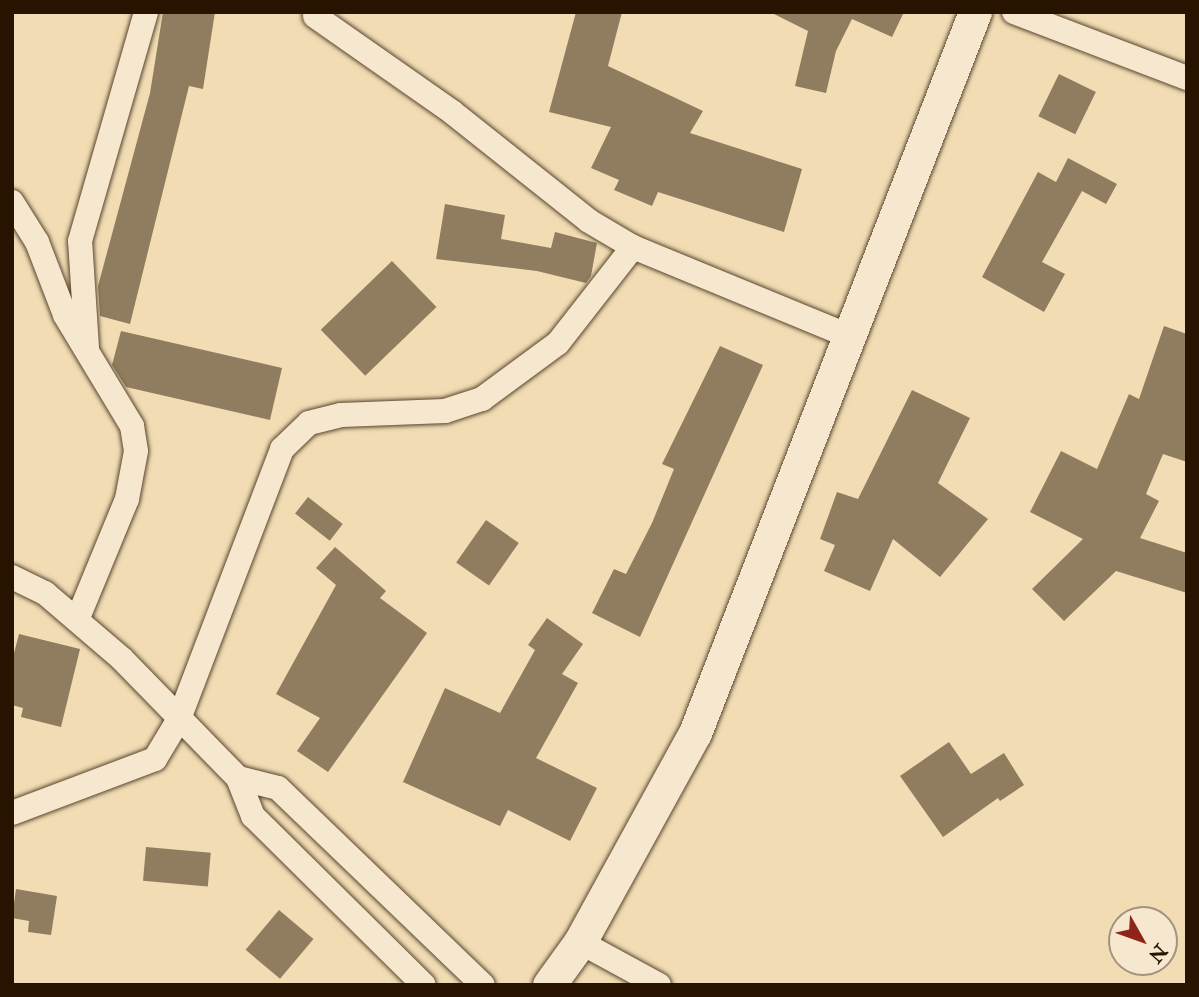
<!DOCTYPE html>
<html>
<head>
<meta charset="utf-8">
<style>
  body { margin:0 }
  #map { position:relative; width:1199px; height:997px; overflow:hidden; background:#f1dcb4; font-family:"IM FELL Double Pica",serif }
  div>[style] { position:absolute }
  .building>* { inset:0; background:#907c5e; transform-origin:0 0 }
  .roads { filter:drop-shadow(0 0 2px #5a452d) drop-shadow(0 0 2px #5a452d) }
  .minor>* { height:24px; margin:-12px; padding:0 12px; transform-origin:12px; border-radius:12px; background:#f6e8ce }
  .secondary>* { height:33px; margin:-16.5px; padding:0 16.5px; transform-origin:16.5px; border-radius:16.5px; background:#f6e8ce }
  span { translate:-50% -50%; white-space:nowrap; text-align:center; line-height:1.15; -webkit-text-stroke:6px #f6e8ce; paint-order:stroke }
  .frame { position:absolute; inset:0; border:14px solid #271300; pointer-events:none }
  .north { position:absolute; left:1108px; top:906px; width:70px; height:70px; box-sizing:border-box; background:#f6e8ce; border:2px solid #a3937c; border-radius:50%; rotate:130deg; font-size:19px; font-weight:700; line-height:28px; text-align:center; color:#271300 }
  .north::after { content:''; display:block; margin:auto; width:24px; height:32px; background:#8f2418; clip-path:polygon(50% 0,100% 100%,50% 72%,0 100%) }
</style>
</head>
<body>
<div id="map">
  <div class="building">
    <div style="clip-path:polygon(163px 12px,215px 12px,203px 89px,189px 86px,130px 324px,100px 316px,98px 286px,150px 93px)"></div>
    <div style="clip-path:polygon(576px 12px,622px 12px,608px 66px,703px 111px,690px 133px,802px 169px,784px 232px,658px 192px,652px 206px,614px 190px,619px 180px,591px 168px,611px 127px,549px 112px)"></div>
    <div style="clip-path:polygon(770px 12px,904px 12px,892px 37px,852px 19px,836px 51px,826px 93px,795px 86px,808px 31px)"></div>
    <div style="left:1059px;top:74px;width:41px;height:47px;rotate:26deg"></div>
    <div style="clip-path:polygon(1068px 158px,1117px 184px,1106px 204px,1082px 191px,1042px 262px,1065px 274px,1044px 312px,982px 277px,1038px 172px,1056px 182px)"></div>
    <div style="clip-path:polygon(445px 204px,505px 215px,501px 239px,551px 248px,555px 232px,597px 243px,591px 276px,586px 283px,537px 271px,436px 259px)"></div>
    <div style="left:392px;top:261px;width:64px;height:99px;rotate:46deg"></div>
    <div style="clip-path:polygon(1164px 326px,1187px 334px,1187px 462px,1163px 454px,1146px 494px,1159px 501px,1140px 538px,1187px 553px,1187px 593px,1116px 571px,1064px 621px,1032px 589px,1083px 539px,1030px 512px,1061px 451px,1097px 469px,1129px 394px,1139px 399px)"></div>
    <div style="clip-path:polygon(121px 331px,282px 368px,270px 420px,126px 387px,112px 365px)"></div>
    <div style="clip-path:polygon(720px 346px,763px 365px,640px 637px,592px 613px,614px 569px,626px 574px,652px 523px,674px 469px,662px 464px)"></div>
    <div style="clip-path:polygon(912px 390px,970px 418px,938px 483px,988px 519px,940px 577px,893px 539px,870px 591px,824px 571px,835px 545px,820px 539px,837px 492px,858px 499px)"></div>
    <div style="left:308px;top:497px;width:44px;height:21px;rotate:38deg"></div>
    <div style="left:486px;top:520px;width:40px;height:52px;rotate:35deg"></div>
    <div style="clip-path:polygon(335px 547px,386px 591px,380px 598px,427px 633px,328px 772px,297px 751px,320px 718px,276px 694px,336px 585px,316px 568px)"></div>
    <div style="clip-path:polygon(547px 618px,583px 644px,562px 674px,578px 683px,536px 758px,597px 788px,570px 841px,508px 810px,500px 826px,403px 782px,445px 688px,500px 713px,535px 650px,528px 645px)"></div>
    <div style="clip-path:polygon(19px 634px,80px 649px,61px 727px,21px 717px,23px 708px,12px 705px,12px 661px)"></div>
    <div style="clip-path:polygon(949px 742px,971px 774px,1004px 753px,1024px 785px,1000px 801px,998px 798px,943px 837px,900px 776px)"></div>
    <div style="left:146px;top:847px;width:65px;height:34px;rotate:5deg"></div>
    <div style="clip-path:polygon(16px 889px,57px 896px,51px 935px,28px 932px,29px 921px,12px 918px)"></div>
    <div style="left:279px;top:910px;width:45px;height:52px;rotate:40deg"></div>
  </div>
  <div class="roads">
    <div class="minor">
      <div style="left:1014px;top:12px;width:185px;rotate:20.9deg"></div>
      <div style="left:315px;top:16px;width:167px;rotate:35deg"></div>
      <div style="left:452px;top:112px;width:175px;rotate:38.5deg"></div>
      <div style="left:589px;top:221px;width:51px;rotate:30.6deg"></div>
      <div style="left:12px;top:202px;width:47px;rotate:58deg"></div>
      <div style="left:37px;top:242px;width:78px;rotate:69deg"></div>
      <div style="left:65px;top:315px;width:130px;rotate:58.9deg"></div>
      <div style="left:132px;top:426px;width:25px;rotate:81deg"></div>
      <div style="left:136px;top:451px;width:49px;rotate:100.6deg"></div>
      <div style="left:127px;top:499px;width:129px;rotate:112.4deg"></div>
      <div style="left:87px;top:348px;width:107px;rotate:-93.7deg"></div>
      <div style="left:80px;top:241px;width:238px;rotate:-73.9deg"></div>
      <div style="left:12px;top:577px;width:37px;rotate:26deg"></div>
      <div style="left:45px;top:593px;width:101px;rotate:40.6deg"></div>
      <div style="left:122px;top:659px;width:166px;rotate:45.7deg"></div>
      <div style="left:238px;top:778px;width:41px;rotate:68.5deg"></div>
      <div style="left:253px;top:816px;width:240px;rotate:44.7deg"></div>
      <div style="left:238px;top:778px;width:41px;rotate:14deg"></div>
      <div style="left:278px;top:788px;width:284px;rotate:43.9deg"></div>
      <div style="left:12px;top:813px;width:153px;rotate:-20.7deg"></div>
      <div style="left:155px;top:759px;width:47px;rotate:-59deg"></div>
      <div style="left:179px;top:719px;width:289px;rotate:-69.1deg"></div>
      <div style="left:282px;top:449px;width:37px;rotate:-44deg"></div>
      <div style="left:309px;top:423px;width:33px;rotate:-14deg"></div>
      <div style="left:341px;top:415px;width:104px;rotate:-2.2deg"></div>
      <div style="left:445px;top:411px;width:39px;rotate:-18deg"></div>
      <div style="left:482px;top:399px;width:94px;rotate:-36.4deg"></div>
      <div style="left:558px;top:343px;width:122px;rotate:-52deg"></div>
      <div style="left:633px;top:247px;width:230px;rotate:22.4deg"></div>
      <div style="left:580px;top:942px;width:90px;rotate:28.6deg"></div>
    </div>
    <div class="secondary">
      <div style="left:549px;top:985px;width:53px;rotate:-54.2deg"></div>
      <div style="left:580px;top:942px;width:239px;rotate:-61.2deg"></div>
      <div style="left:695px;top:733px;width:773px;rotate:-68.78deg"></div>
    </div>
  </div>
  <div class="frame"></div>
  <div class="north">N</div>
</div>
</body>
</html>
